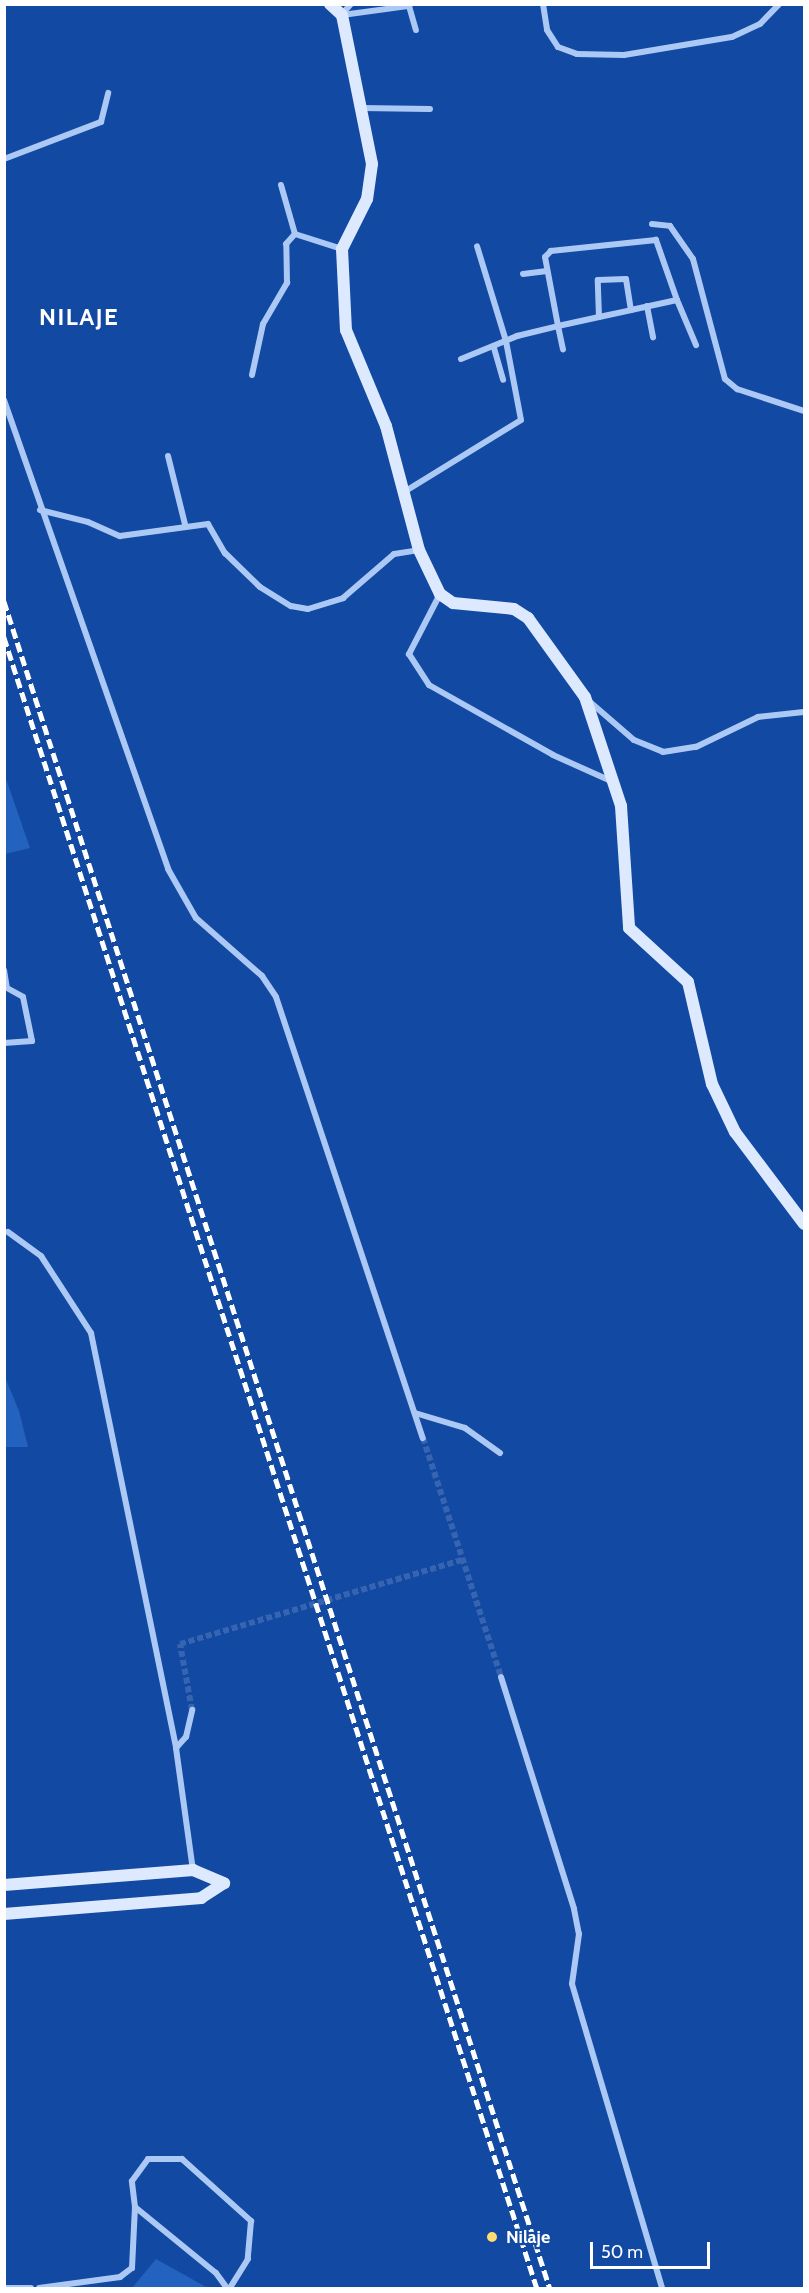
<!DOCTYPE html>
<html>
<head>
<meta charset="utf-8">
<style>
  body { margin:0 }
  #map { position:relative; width:809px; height:2293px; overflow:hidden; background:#1249a2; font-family:Cabin,sans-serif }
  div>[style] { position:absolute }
  .green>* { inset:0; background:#2462c0 }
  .street-tunnel>* { height:6px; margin-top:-3px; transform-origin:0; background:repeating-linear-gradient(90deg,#3664b0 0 6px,transparent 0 9px) }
  .street>* { height:6px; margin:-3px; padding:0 3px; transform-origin:3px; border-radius:3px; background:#acc9f5 }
  .secondary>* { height:12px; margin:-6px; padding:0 6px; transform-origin:6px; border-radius:6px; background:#dce9fe }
  .rail>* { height:4.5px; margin-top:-2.25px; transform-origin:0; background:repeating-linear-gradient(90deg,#fff 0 10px,transparent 0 14.5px) }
  .dots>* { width:16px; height:16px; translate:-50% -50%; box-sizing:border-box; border:3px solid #1249a2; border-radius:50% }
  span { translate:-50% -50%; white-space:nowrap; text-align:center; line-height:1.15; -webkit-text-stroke:4.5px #1249a2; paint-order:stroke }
  .poi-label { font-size:18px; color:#fff; font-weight:700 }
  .left { translate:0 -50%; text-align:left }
  .district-label { font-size:24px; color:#fff; font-weight:700; letter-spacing:1.5px }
  .frame { position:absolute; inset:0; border:6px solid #fff; pointer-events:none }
  .scale { position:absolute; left:590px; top:2242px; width:120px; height:27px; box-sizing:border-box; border:3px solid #fff; border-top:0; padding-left:8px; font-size:18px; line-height:21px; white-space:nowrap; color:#fff; -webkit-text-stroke:4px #1249a2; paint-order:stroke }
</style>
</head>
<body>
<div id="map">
  <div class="green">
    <div style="clip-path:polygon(4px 773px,30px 848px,5px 854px,4px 854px)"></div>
    <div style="clip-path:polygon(5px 1377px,19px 1411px,28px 1447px,5px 1447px)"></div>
    <div style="clip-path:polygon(156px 2259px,208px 2288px,132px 2288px)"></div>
  </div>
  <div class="street-tunnel">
    <div style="left:423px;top:1438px;width:251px;rotate:71.9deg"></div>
    <div style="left:192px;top:1710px;width:67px;rotate:-100.3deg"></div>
    <div style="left:180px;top:1644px;width:297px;rotate:-16.6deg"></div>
  </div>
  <div class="street">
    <div style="left:543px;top:4px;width:26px;rotate:81deg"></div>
    <div style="left:547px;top:30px;width:20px;rotate:57deg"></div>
    <div style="left:558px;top:47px;width:20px;rotate:20deg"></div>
    <div style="left:577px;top:54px;width:47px;rotate:1.2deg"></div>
    <div style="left:624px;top:55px;width:109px;rotate:-9.5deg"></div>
    <div style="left:732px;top:37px;width:31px;rotate:-25deg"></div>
    <div style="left:760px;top:24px;width:28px;rotate:-46deg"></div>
    <div style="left:342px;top:14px;width:13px;rotate:-48deg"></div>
    <div style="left:342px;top:15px;width:68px;rotate:-7.7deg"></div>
    <div style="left:409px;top:6px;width:25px;rotate:74deg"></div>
    <div style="left:361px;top:108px;width:69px;rotate:0.8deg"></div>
    <div style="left:4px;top:159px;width:104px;rotate:-20.9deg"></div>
    <div style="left:101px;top:122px;width:30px;rotate:-76deg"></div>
    <div style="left:281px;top:185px;width:51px;rotate:74.1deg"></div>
    <div style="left:295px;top:234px;width:49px;rotate:17.7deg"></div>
    <div style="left:652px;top:224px;width:18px;rotate:6deg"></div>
    <div style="left:670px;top:226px;width:40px;rotate:55.1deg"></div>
    <div style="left:693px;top:259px;width:124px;rotate:75.1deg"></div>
    <div style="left:725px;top:379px;width:16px;rotate:40deg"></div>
    <div style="left:737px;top:389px;width:71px;rotate:18.2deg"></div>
    <div style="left:523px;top:274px;width:24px;rotate:-7deg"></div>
    <div style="left:677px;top:300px;width:49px;rotate:67.1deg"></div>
    <div style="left:647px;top:306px;width:32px;rotate:79deg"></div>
    <div style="left:599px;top:317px;width:37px;rotate:-92deg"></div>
    <div style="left:598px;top:280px;width:28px;rotate:-2deg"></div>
    <div style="left:626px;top:279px;width:31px;rotate:81deg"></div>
    <div style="left:494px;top:348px;width:33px;rotate:74deg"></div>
    <div style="left:461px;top:359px;width:61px;rotate:-22.3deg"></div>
    <div style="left:517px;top:336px;width:42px;rotate:-13.7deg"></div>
    <div style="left:558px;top:326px;width:42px;rotate:-12.4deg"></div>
    <div style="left:599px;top:317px;width:33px;rotate:-12deg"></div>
    <div style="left:631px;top:310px;width:47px;rotate:-12.3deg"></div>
    <div style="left:677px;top:300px;width:64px;rotate:-109.3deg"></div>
    <div style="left:656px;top:240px;width:106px;rotate:174deg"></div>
    <div style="left:551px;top:251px;width:8px;rotate:135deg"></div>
    <div style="left:545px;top:257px;width:70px;rotate:79.3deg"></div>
    <div style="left:558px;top:326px;width:24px;rotate:78deg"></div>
    <div style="left:252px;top:375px;width:52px;rotate:-77.8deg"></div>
    <div style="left:263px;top:324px;width:48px;rotate:-59.7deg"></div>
    <div style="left:287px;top:283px;width:39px;rotate:-91deg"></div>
    <div style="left:286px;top:244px;width:13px;rotate:-48deg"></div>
    <div style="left:4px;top:400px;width:497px;rotate:70.7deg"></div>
    <div style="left:168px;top:869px;width:56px;rotate:60.3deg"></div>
    <div style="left:196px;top:918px;width:88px;rotate:41.3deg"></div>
    <div style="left:262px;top:976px;width:25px;rotate:56deg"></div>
    <div style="left:276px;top:997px;width:465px;rotate:71.6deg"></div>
    <div style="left:168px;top:456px;width:70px;rotate:76deg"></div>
    <div style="left:404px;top:492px;width:137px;rotate:-31.6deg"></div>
    <div style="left:521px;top:420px;width:80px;rotate:-100.8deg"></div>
    <div style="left:506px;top:341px;width:99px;rotate:-107deg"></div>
    <div style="left:40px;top:510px;width:49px;rotate:14deg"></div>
    <div style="left:88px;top:522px;width:35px;rotate:24deg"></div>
    <div style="left:120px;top:536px;width:89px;rotate:-7.8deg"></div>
    <div style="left:208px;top:524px;width:34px;rotate:60deg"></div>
    <div style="left:225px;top:553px;width:49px;rotate:44.2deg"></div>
    <div style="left:260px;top:587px;width:36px;rotate:32deg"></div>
    <div style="left:291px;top:606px;width:17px;rotate:10deg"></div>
    <div style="left:308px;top:609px;width:37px;rotate:-17deg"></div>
    <div style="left:343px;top:598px;width:67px;rotate:-40.8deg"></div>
    <div style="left:394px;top:554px;width:25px;rotate:-9deg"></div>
    <div style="left:440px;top:594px;width:68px;rotate:117.3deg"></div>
    <div style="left:409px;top:654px;width:37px;rotate:57deg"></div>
    <div style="left:429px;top:685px;width:142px;rotate:29.4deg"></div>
    <div style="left:553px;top:755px;width:66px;rotate:24.2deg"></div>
    <div style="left:590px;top:702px;width:58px;rotate:40.8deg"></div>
    <div style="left:634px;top:740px;width:31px;rotate:22deg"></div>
    <div style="left:663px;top:752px;width:33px;rotate:-9deg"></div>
    <div style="left:696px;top:747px;width:69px;rotate:-25.8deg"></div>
    <div style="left:758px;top:717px;width:46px;rotate:-6.2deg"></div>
    <div style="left:4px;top:970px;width:18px;rotate:81deg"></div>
    <div style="left:7px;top:988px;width:18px;rotate:29deg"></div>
    <div style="left:23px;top:997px;width:45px;rotate:78.4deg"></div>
    <div style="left:32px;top:1041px;width:28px;rotate:176deg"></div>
    <div style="left:8px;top:1232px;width:41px;rotate:36deg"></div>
    <div style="left:41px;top:1256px;width:92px;rotate:57deg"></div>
    <div style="left:91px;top:1333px;width:424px;rotate:78.4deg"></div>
    <div style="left:176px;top:1748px;width:123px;rotate:82.1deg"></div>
    <div style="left:415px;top:1413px;width:52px;rotate:16.7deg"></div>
    <div style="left:465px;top:1428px;width:43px;rotate:35.5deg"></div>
    <div style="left:501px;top:1677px;width:243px;rotate:72.5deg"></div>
    <div style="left:574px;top:1909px;width:25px;rotate:79deg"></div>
    <div style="left:579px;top:1934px;width:50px;rotate:98deg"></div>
    <div style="left:572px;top:1984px;width:317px;rotate:73.5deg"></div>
    <div style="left:176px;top:1748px;width:15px;rotate:-48deg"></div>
    <div style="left:186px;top:1737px;width:28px;rotate:-77deg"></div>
    <div style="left:135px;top:2207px;width:26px;rotate:-97deg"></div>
    <div style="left:132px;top:2181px;width:27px;rotate:-54deg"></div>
    <div style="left:148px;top:2159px;width:34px"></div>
    <div style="left:182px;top:2159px;width:93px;rotate:41.9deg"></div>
    <div style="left:251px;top:2221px;width:38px;rotate:95deg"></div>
    <div style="left:248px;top:2259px;width:34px;rotate:122deg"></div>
    <div style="left:4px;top:2288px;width:27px"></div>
    <div style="left:39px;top:2288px;width:82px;rotate:-7.7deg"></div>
    <div style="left:120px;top:2277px;width:15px;rotate:-37deg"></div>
    <div style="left:132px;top:2268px;width:61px;rotate:-87.2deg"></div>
    <div style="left:135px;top:2207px;width:104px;rotate:39.2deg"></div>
    <div style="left:216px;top:2273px;width:19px;rotate:54deg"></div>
  </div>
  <div class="secondary">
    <div style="left:330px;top:4px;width:16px;rotate:43deg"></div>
    <div style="left:342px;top:15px;width:152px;rotate:78.6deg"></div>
    <div style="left:372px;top:164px;width:35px;rotate:98deg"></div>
    <div style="left:367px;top:199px;width:56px;rotate:116.6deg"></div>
    <div style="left:342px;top:249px;width:81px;rotate:87.2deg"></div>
    <div style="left:346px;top:330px;width:104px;rotate:67.4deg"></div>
    <div style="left:386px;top:426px;width:128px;rotate:75.1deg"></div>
    <div style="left:419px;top:550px;width:49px;rotate:64.5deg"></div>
    <div style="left:440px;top:594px;width:16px;rotate:35deg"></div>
    <div style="left:453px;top:603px;width:61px;rotate:5.6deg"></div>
    <div style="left:514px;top:609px;width:17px;rotate:33deg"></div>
    <div style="left:528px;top:618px;width:97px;rotate:54.2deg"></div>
    <div style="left:585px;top:697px;width:115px;rotate:71.7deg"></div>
    <div style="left:621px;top:806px;width:122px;rotate:86.2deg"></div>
    <div style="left:629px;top:928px;width:80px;rotate:42.5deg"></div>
    <div style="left:688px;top:982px;width:105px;rotate:76.8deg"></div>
    <div style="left:712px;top:1084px;width:53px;rotate:64.4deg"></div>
    <div style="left:735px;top:1132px;width:115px;rotate:53.1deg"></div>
    <div style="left:4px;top:1885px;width:190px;rotate:-4.5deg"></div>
    <div style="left:193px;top:1870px;width:34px;rotate:23deg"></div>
    <div style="left:4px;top:1914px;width:198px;rotate:-4.6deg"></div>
    <div style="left:201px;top:1898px;width:27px;rotate:-33deg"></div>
  </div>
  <div class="rail">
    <div style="left:4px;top:601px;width:1773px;rotate:72.07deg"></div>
    <div style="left:4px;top:637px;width:1735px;rotate:72.11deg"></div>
  </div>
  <div class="dots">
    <div style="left:492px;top:2237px;background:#ffdd70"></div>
  </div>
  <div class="poi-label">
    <span class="left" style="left:506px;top:2237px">Nilaje</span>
  </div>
  <div class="district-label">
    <span style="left:79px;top:317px">NILAJE</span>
  </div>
  <div class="frame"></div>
  <div class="scale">50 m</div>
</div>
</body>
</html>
